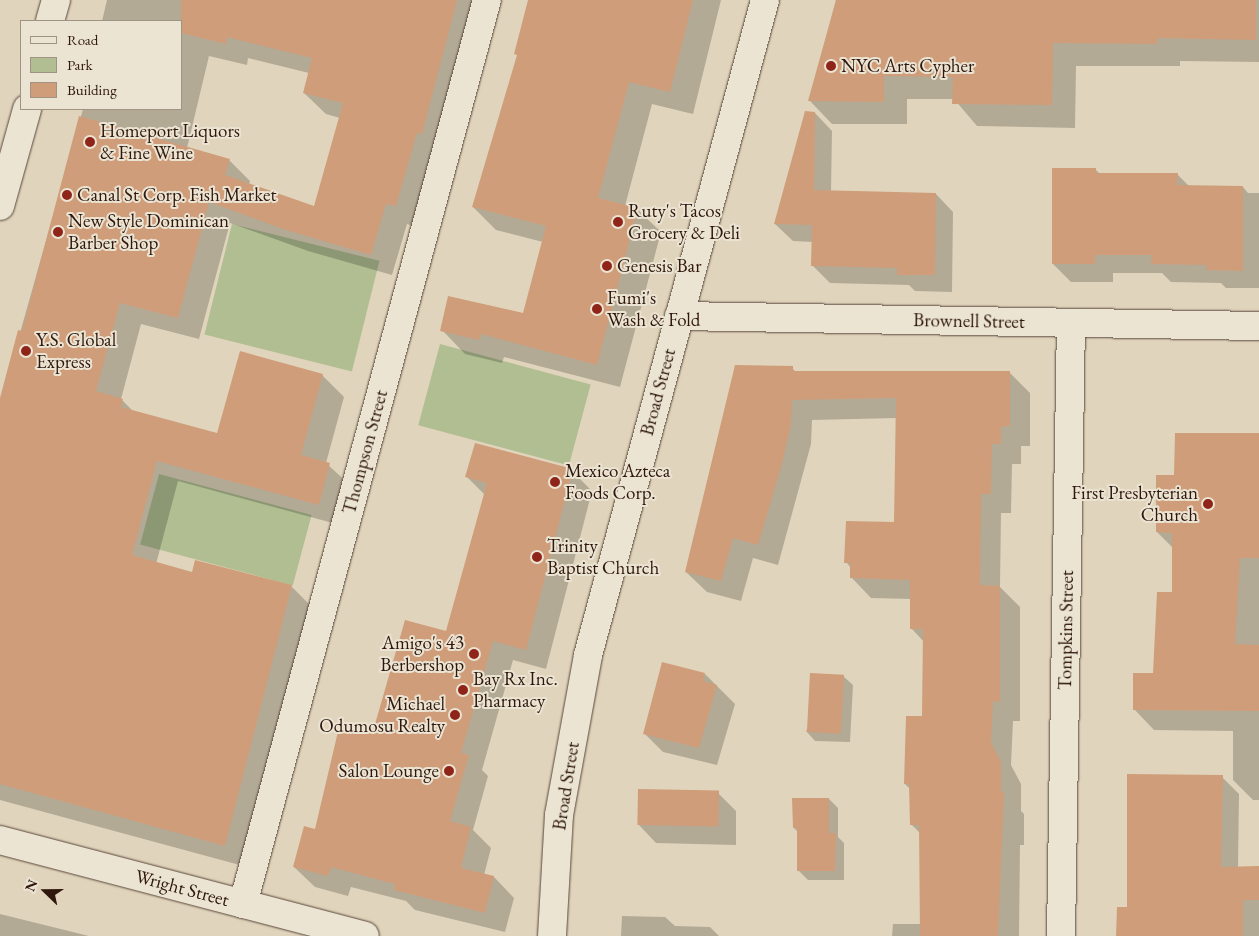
<!DOCTYPE html>
<html>
<head>
<meta charset="utf-8">
<style>
  body { margin:0 }
  #map { position:relative; width:1259px; height:936px; overflow:hidden; background:#e0d5bc; font-family:"EB Garamond",serif }
  div>[style] { position:absolute }
  .green>* { inset:0; background:#b0be92; transform-origin:0 0 }
  .shadow>* { inset:0; background:#0003 }
  .building>* { inset:0; background:#cf9d79; transform-origin:0 0 }
  .roads { filter:drop-shadow(0 0 1px #5b463a) drop-shadow(0 0 1px #5b463a) }
  .minor>* { height:28px; margin:-14px; padding:0 14px; transform-origin:14px; border-radius:14px; background:#ebe4d3 }
  .dots>* { width:14px; height:14px; translate:-50% -50%; box-sizing:border-box; border:2px solid #ebe4d3; border-radius:50% }
  span { translate:-50% -50%; white-space:nowrap; text-align:center; line-height:1.15; -webkit-text-stroke:4px #ebe4d3; paint-order:stroke }
  .poi-label { font-size:19px; color:#2f170e }
  .left { translate:0 -50%; text-align:left }
  .right { translate:-100% -50%; text-align:right }
  .street-label { font-size:19px; color:#2f170e }
  .legend { position:absolute; left:20px; top:20px; width:162px; height:90px; box-sizing:border-box; background:#ebe4d3; border:1px solid #a09284; margin:0; padding:6px 9px; list-style:none; font-size:15px; color:#2f170e }
  .legend li { display:flex; align-items:center; gap:10px; height:25px }
  .legend b { width:25px; border:1px solid #a09284 }
  .north { position:absolute; left:20px; top:866px; width:50px; height:50px; -webkit-text-stroke:4px #ebe4d3; paint-order:stroke; rotate:292deg; font-size:14px; font-weight:700; line-height:20px; text-align:center; color:#2f170e }
  .north::after { content:''; display:block; margin:auto; width:18px; height:22px; background:#2f170e; clip-path:polygon(50% 0,100% 100%,50% 72%,0 100%) }
</style>
</head>
<body>
<div id="map">
  <div class="green">
    <div style="left:232px;top:224px;width:152px;height:114px;rotate:14deg"></div>
    <div style="left:440px;top:344px;width:156px;height:84px;rotate:15deg"></div>
    <div style="left:159px;top:474px;width:158px;height:73px;rotate:15deg"></div>
  </div>
  <div class="shadow">
    <div style="clip-path:polygon(evenodd,107px 0,483px 0,417px 227px,407px 224px,392px 275px,308px 251px,230px 223px,199px 339px,141px 324px,121px 399px,134px 412px,218px 434px,322px 375px,344px 397px,326px 463px,351px 486px,340px 525px,178px 481px,156px 564px,193px 574px,196px 561px,292px 587px,313px 608px,247px 867px,0 800px,0 404px,83px 109px,181px 109px,181px 21px,102px 21px,107px 0,209px 56px,247px 65px,248px 58px,309px 73px,304px 93px,326px 114px,340px 118px,315px 208px,249px 185px,250px 181px,229px 160px,187px 148px,209px 56px)"></div>
    <div style="clip-path:polygon(529px 0,721px 0,693px 114px,652px 104px,625px 206px,637px 209px,661px 232px,620px 387px,504px 357px,502px 363px,465px 354px,442px 330px,524px 314px,543px 242px,496px 230px,473px 207px,518px 56px)"></div>
    <div style="clip-path:polygon(836px 0,1259px 0,1259px 62px,1180px 61px,1180px 66px,1076px 66px,1075px 128px,977px 126px,954px 99px,907px 99px,907px 124px,832px 124px,810px 101px)"></div>
    <div style="clip-path:polygon(806px 112px,815px 113px,832px 131px,831px 192px,936px 194px,953px 212px,952px 292px,915px 291px,909px 285px,830px 283px,813px 266px,813px 242px,793px 241px,775px 224px)"></div>
    <div style="clip-path:polygon(1095px 169px,1100px 174px,1177px 174px,1189px 186px,1243px 187px,1248px 193px,1259px 193px,1259px 288px,1226px 288px,1221px 283px,1171px 282px,1162px 273px,1113px 273px,1113px 282px,1071px 282px,1053px 264px)"></div>
    <div style="clip-path:polygon(792px 368px,796px 372px,1010px 373px,1030px 393px,1030px 446px,1021px 446px,1021px 464px,1012px 464px,1011px 513px,1001px 513px,1000px 587px,1020px 607px,1020px 721px,1013px 721px,1011px 765px,1021px 784px,1021px 811px,1024px 814px,1024px 845px,1020px 845px,1019px 936px,892px 936px,893px 924px,921px 924px,920px 833px,911px 824px,910px 789px,905px 784px,923px 718px,924px 642px,911px 628px,911px 599px,871px 598px,851px 577px,851px 568px,846px 562px,895px 524px,897px 418px,812px 420px,811px 444px,778px 565px,753px 558px,741px 601px,707px 592px,686px 572px)"></div>
    <div style="clip-path:polygon(1259px 434px,1259px 800px,1253px 800px,1233px 780px,1233px 731px,1154px 730px,1134px 709px,1154px 675px,1173px 594px,1173px 548px,1157px 532px,1176px 477px)"></div>
    <div style="clip-path:polygon(572px 471px,592px 491px,546px 669px,513px 660px,482px 770px,488px 776px,473px 830px,491px 848px,484px 875px,494px 877px,514px 898px,505px 932px,415px 910px,406px 901px,351px 887px,348px 896px,315px 887px,294px 867px,374px 732px,447px 633px,485px 495px,467px 477px)"></div>
    <div style="clip-path:polygon(705px 674px,735px 704px,717px 765px,663px 752px,644px 733px)"></div>
    <div style="clip-path:polygon(843px 676px,853px 685px,850px 742px,815px 741px,806px 731px)"></div>
    <div style="clip-path:polygon(1222px 777px,1239px 794px,1238px 868px,1259px 867px,1259px 936px,1118px 936px,1128px 909px)"></div>
    <div style="clip-path:polygon(718px 793px,736px 811px,736px 845px,656px 843px,638px 824px)"></div>
    <div style="clip-path:polygon(829px 799px,838px 808px,838px 837px,844px 843px,844px 880px,808px 880px,798px 870px,799px 833px,794px 828px)"></div>
    <div style="clip-path:polygon(0 914px,89px 936px,0 936px)"></div>
    <div style="clip-path:polygon(622px 916px,665px 917px,675px 926px,710px 927px,719px 936px,621px 936px)"></div>
  </div>
  <div class="building">
    <div style="clip-path:polygon(181px 0,457px 0,422px 134px,417px 133px,396px 206px,386px 204px,371px 255px,286px 230px,209px 202px,178px 318px,120px 303px,96px 391px,123px 399px,121px 407px,217px 433px,240px 351px,323px 374px,301px 455px,330px 463px,319px 505px,157px 461px,132px 555px,192px 572px,195px 560px,292px 585px,225px 846px,0 784px,0 398px,18px 330px,22px 331px,79px 116px,230px 159px,225px 175px,314px 206px,343px 103px,303px 93px,312px 58px,227px 37px,226px 44px,181px 33px)"></div>
    <div style="clip-path:polygon(528px 0,693px 0,670px 92px,629px 82px,598px 198px,638px 208px,597px 365px,481px 334px,479px 340px,440px 331px,448px 296px,523px 313px,546px 226px,472px 207px,517px 55px,514px 54px)"></div>
    <div style="clip-path:polygon(836px 0,1256px 0,1256px 40px,1157px 38px,1157px 44px,1053px 43px,1052px 105px,952px 104px,953px 77px,884px 76px,884px 102px,808px 101px)"></div>
    <div style="clip-path:polygon(805px 111px,815px 112px,814px 190px,936px 193px,935px 275px,897px 275px,897px 268px,811px 266px,812px 225px,774px 224px)"></div>
    <div style="clip-path:polygon(1052px 168px,1096px 168px,1096px 173px,1178px 173px,1177px 185px,1243px 186px,1243px 271px,1206px 270px,1207px 265px,1151px 264px,1152px 255px,1095px 255px,1095px 264px,1052px 264px)"></div>
    <div style="clip-path:polygon(735px 365px,793px 366px,793px 371px,1010px 371px,1010px 426px,1001px 427px,1001px 444px,992px 444px,991px 494px,981px 494px,980px 585px,1000px 586px,1000px 702px,993px 701px,991px 743px,1001px 762px,1001px 792px,1004px 792px,998px 936px,920px 936px,919px 825px,910px 825px,909px 784px,904px 784px,906px 716px,922px 716px,923px 629px,910px 629px,910px 580px,850px 578px,850px 563px,844px 563px,846px 521px,894px 522px,896px 398px,792px 400px,791px 423px,782px 464px,758px 545px,733px 538px,721px 581px,685px 572px)"></div>
    <div style="clip-path:polygon(1175px 433px,1259px 433px,1259px 558px,1240px 558px,1235px 644px,1259px 645px,1259px 711px,1133px 710px,1133px 673px,1153px 673px,1157px 592px,1172px 592px,1172px 533px,1156px 532px,1156px 475px,1174px 475px)"></div>
    <div style="clip-path:polygon(475px 443px,573px 469px,526px 650px,493px 641px,461px 753px,469px 755px,450px 821px,471px 827px,461px 868px,494px 876px,485px 913px,394px 890px,395px 884px,331px 867px,328px 876px,293px 867px,304px 826px,315px 829px,340px 723px,373px 731px,405px 620px,446px 631px,487px 483px,465px 477px)"></div>
    <div style="clip-path:polygon(662px 662px,705px 673px,703px 681px,717px 685px,699px 748px,643px 734px)"></div>
    <div style="left:810px;top:673px;width:34px;height:59px;rotate:3deg"></div>
    <div style="clip-path:polygon(1127px 774px,1223px 775px,1221px 867px,1259px 866px,1259px 900px,1243px 900px,1243px 936px,1116px 936px,1117px 907px,1127px 907px)"></div>
    <div style="left:638px;top:789px;width:81px;height:36px;rotate:1deg"></div>
    <div style="clip-path:polygon(792px 798px,829px 798px,829px 833px,836px 833px,835px 871px,797px 871px,797px 828px,793px 828px)"></div>
  </div>
  <div class="roads">
    <div class="minor">
      <div style="left:50px;top:21px;width:22px;rotate:-74deg"></div>
      <div style="left:0;top:206px;width:101px;rotate:-74.4deg"></div>
      <div style="left:679px;top:316px;width:580px;rotate:0.99deg"></div>
      <div style="left:0;top:840px;width:377px;rotate:14.7deg"></div>
      <div style="left:243px;top:904px;width:936px;rotate:-74.9deg"></div>
      <div style="left:552px;top:936px;width:121px;rotate:-86.7deg"></div>
      <div style="left:559px;top:815px;width:163px;rotate:-79.7deg"></div>
      <div style="left:588px;top:655px;width:678px;rotate:-74.88deg"></div>
      <div style="left:1061px;top:936px;width:613px;rotate:-89.07deg"></div>
    </div>
  </div>
  <div class="dots">
    <div style="left:831px;top:66px;background:#8f2418"></div>
    <div style="left:90px;top:142px;background:#8f2418"></div>
    <div style="left:67px;top:195px;background:#8f2418"></div>
    <div style="left:618px;top:222px;background:#8f2418"></div>
    <div style="left:58px;top:232px;background:#8f2418"></div>
    <div style="left:607px;top:266px;background:#8f2418"></div>
    <div style="left:597px;top:309px;background:#8f2418"></div>
    <div style="left:26px;top:351px;background:#8f2418"></div>
    <div style="left:555px;top:482px;background:#8f2418"></div>
    <div style="left:1208px;top:504px;background:#8f2418"></div>
    <div style="left:537px;top:557px;background:#8f2418"></div>
    <div style="left:474px;top:654px;background:#8f2418"></div>
    <div style="left:463px;top:690px;background:#8f2418"></div>
    <div style="left:455px;top:715px;background:#8f2418"></div>
    <div style="left:449px;top:771px;background:#8f2418"></div>
  </div>
  <div class="poi-label">
    <span class="left" style="left:841px;top:66px">NYC Arts Cypher</span>
    <span class="left" style="left:100px;top:142px">Homeport Liquors<br>&amp; Fine Wine</span>
    <span class="left" style="left:77px;top:195px">Canal St Corp. Fish Market</span>
    <span class="left" style="left:628px;top:222px">Ruty's Tacos<br>Grocery &amp; Deli</span>
    <span class="left" style="left:68px;top:232px">New Style Dominican<br>Barber Shop</span>
    <span class="left" style="left:617px;top:266px">Genesis Bar</span>
    <span class="left" style="left:607px;top:309px">Fumi's<br>Wash &amp; Fold</span>
    <span class="left" style="left:36px;top:351px">Y.S. Global<br>Express</span>
    <span class="left" style="left:565px;top:482px">Mexico Azteca<br>Foods Corp.</span>
    <span class="right" style="left:1198px;top:504px">First Presbyterian<br>Church</span>
    <span class="left" style="left:547px;top:557px">Trinity<br>Baptist Church</span>
    <span class="right" style="left:464px;top:654px">Amigo's 43<br>Berbershop</span>
    <span class="left" style="left:473px;top:690px">Bay Rx Inc.<br>Pharmacy</span>
    <span class="right" style="left:445px;top:715px">Michael<br>Odumosu Realty</span>
    <span class="right" style="left:439px;top:771px">Salon Lounge</span>
  </div>
  <div class="street-label">
    <span style="left:969px;top:321px;rotate:1deg">Brownell Street</span>
    <span style="left:658px;top:392px;rotate:-75deg">Broad Street</span>
    <span style="left:365px;top:452px;rotate:-75deg">Thompson Street</span>
    <span style="left:1066px;top:630px;rotate:-89deg">Tompkins Street</span>
    <span style="left:566px;top:786px;rotate:-81deg">Broad Street</span>
    <span style="left:182px;top:888px;rotate:15deg">Wright Street</span>
  </div>
  <ul class="legend">
  <li><b style="height:6px;background:#ebe4d3"></b>Road</li>
  <li><b style="height:14px;background:#b0be92"></b>Park</li>
  <li><b style="height:14px;background:#cf9d79"></b>Building</li>
  </ul>
  <div class="north">N</div>
</div>
</body>
</html>
